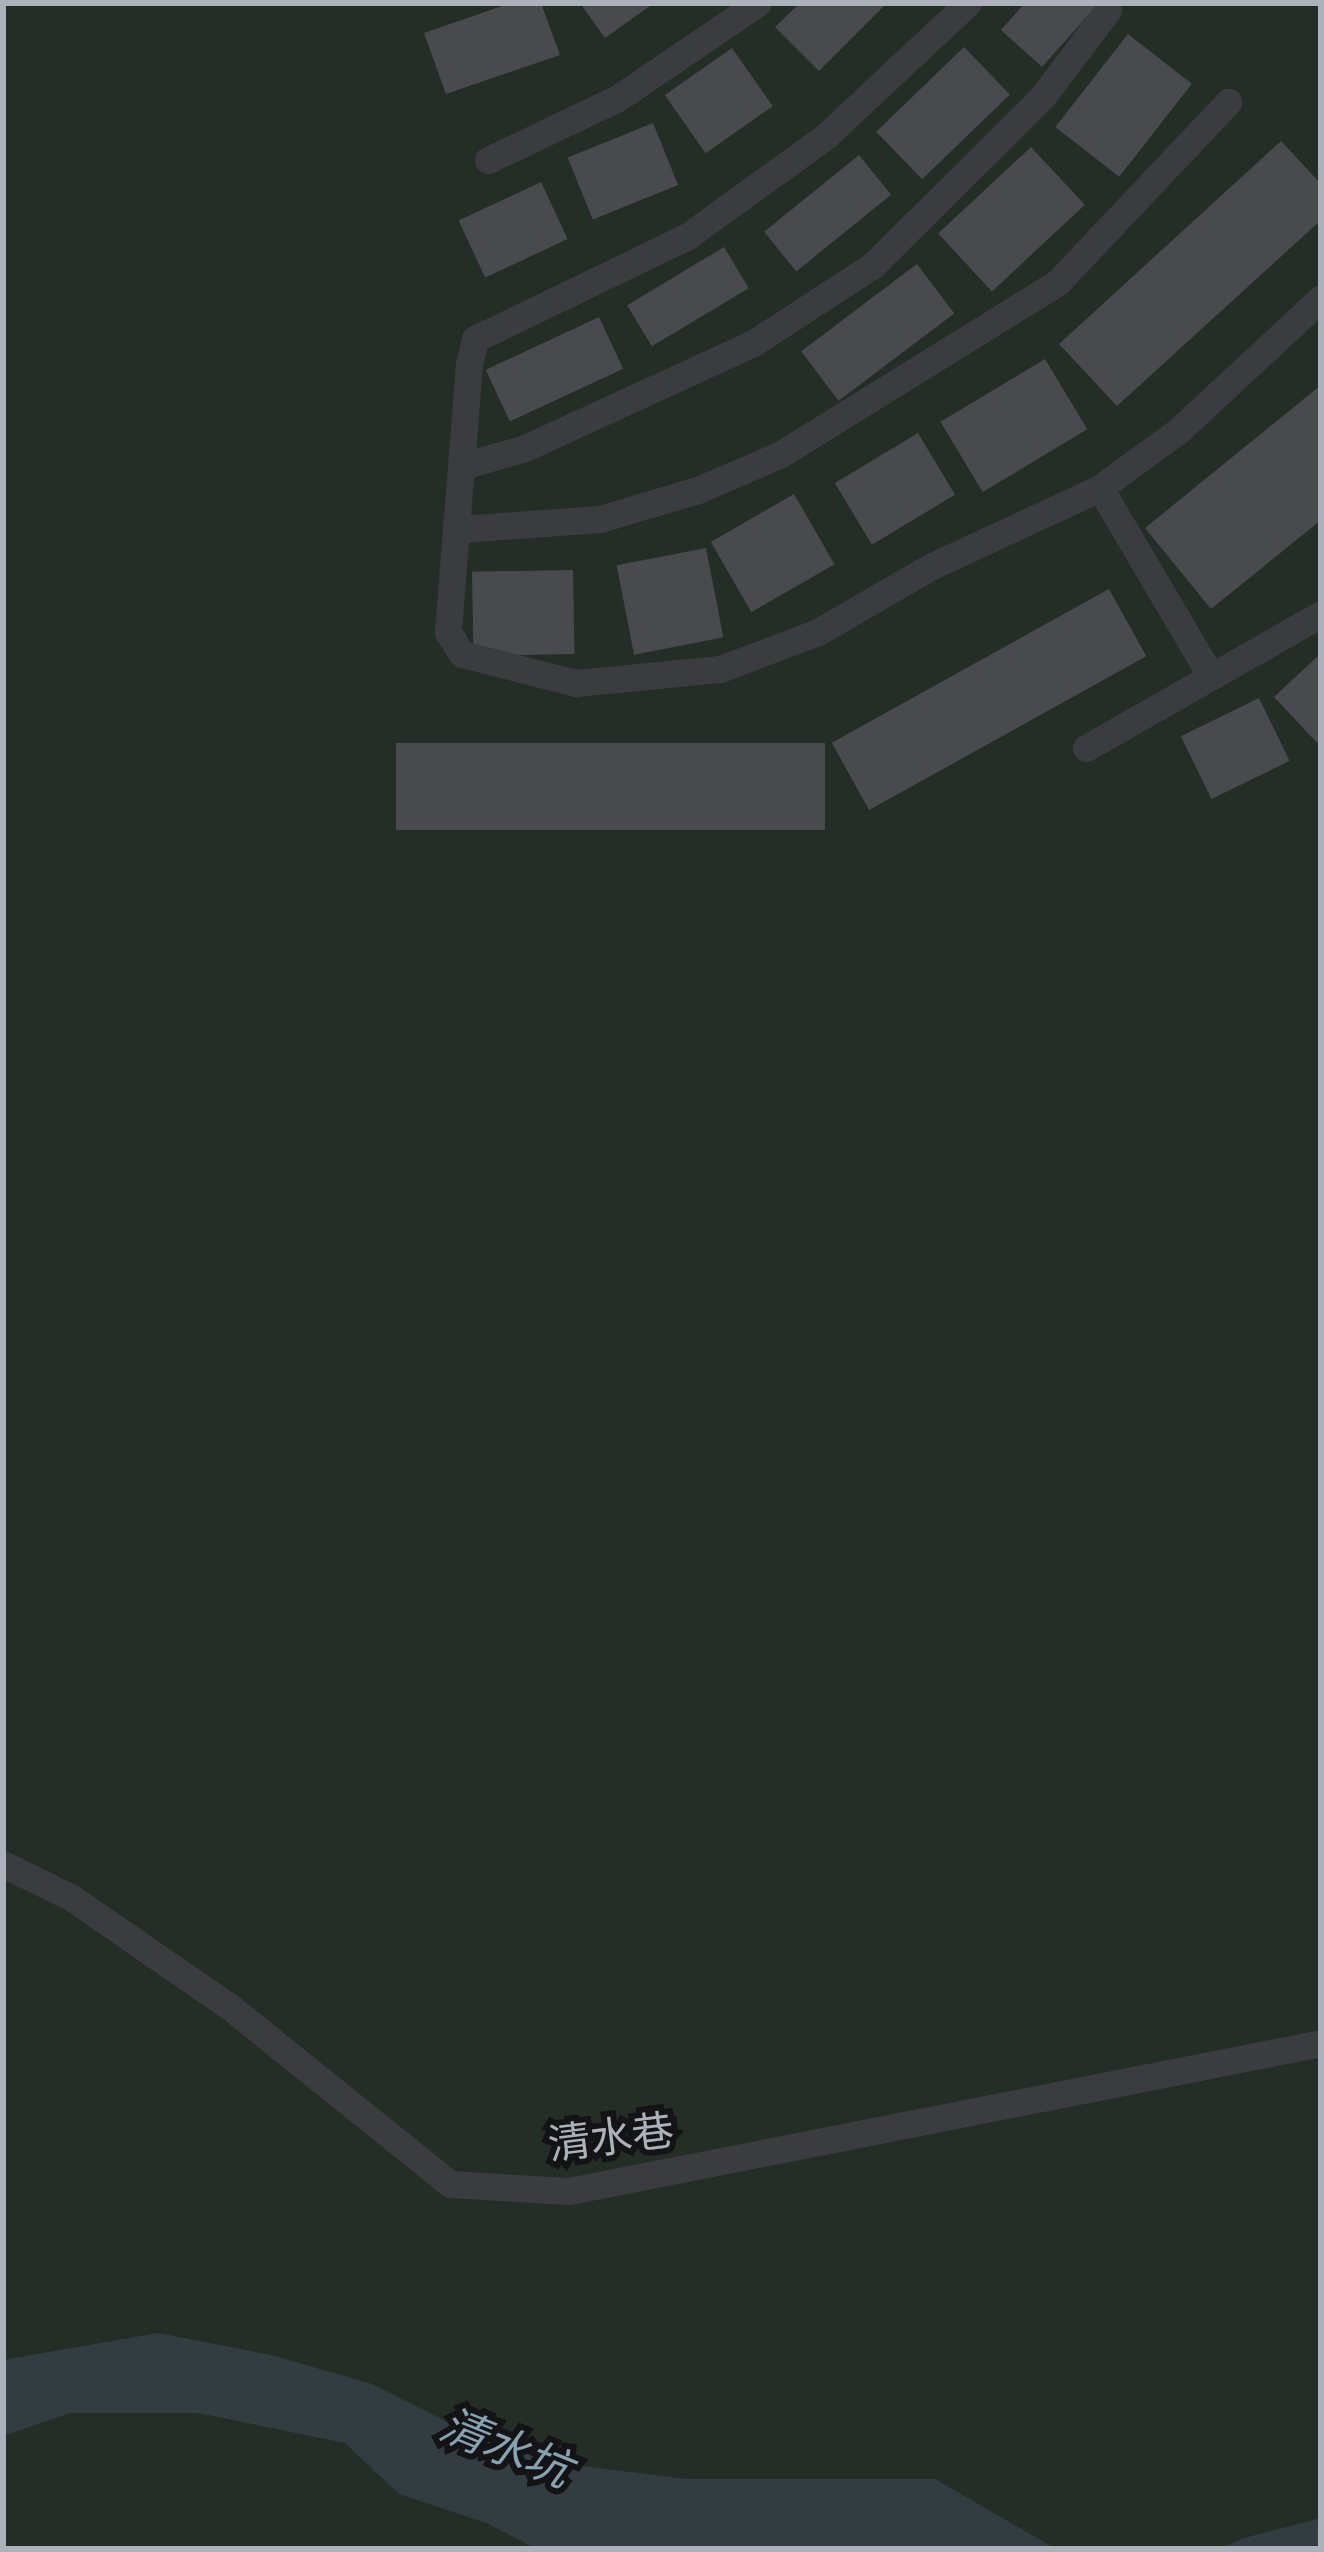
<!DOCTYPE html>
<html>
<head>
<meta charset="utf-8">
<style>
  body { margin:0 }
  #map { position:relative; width:1324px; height:2552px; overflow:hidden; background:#191a1b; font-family:Ubuntu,"Noto Sans TC",sans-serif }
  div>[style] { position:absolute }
  .green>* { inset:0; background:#252e26; transform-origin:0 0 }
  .water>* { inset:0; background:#323c41 }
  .building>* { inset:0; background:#484a4e; transform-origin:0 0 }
  .service>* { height:27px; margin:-13.5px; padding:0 13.5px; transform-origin:13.5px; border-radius:13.5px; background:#3b3c40 }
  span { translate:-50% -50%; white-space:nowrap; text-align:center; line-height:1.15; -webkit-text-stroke:12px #141416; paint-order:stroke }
  .street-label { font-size:42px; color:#adb2ba }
  .water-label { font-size:45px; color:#86a3b2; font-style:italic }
  .frame { position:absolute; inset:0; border:6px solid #adb2ba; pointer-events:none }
</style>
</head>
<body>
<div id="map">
  <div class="green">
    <div style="left:3px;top:3px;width:1318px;height:2546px"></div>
  </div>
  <div class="water">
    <div style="clip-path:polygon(158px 2333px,271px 2355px,372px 2384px,459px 2428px,573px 2465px,687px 2479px,935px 2479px,1056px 2549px,537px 2549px,486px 2523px,399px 2494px,345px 2443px,198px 2413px,70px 2413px,3px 2436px,3px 2360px)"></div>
    <div style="clip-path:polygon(1321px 2518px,1321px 2549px,1219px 2549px,1244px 2538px)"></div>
  </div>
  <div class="building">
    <div style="clip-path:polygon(511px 3px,541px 3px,560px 55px,446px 94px,424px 33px)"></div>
    <div style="clip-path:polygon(580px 3px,654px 3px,605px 38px)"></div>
    <div style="clip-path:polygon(800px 3px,887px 3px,819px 71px,775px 27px)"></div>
    <div style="clip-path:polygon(1025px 3px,1099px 3px,1042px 67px,1001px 30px)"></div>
    <div style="left:1128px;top:34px;width:81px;height:118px;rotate:38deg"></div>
    <div style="left:964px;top:47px;width:66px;height:122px;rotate:46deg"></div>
    <div style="left:732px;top:48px;width:71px;height:82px;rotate:55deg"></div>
    <div style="left:653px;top:123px;width:67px;height:92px;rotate:68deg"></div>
    <div style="clip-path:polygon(1281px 141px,1321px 184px,1321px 220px,1117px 406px,1059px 344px)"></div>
    <div style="left:1031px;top:147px;width:79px;height:127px;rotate:47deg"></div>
    <div style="left:859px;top:155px;width:51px;height:122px;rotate:51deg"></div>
    <div style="left:541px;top:182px;width:63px;height:91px;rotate:65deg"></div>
    <div style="left:724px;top:247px;width:48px;height:113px;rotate:59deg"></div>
    <div style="left:917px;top:264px;width:62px;height:145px;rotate:53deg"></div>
    <div style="left:599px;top:317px;width:57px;height:125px;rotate:65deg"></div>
    <div style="left:1045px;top:359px;width:82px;height:122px;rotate:59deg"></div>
    <div style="clip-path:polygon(1321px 385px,1321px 520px,1211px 609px,1145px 528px)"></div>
    <div style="left:918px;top:433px;width:72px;height:97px;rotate:59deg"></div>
    <div style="left:794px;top:494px;width:81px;height:96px;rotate:60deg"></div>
    <div style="left:706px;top:548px;width:91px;height:91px;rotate:79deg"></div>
    <div style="left:573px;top:570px;width:84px;height:101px;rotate:89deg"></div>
    <div style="left:1109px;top:589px;width:77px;height:317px;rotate:61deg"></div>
    <div style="clip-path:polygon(1321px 653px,1321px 747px,1274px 697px)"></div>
    <div style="left:1259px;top:698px;width:70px;height:87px;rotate:64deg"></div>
    <div style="left:396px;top:743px;width:429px;height:87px"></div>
  </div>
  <div class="service">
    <div style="left:968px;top:3px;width:195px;rotate:136.9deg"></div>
    <div style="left:826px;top:136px;width:170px;rotate:144.1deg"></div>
    <div style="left:688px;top:236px;width:237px;rotate:154.2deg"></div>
    <div style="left:475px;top:339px;width:26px;rotate:103deg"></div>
    <div style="left:469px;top:364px;width:269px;rotate:94.5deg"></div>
    <div style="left:448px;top:632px;width:26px;rotate:58deg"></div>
    <div style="left:462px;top:654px;width:118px;rotate:14.3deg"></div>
    <div style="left:576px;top:683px;width:145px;rotate:-5.6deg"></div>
    <div style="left:720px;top:669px;width:105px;rotate:-20.7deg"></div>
    <div style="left:818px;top:632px;width:132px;rotate:-30.1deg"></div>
    <div style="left:932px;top:566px;width:185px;rotate:-24.9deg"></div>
    <div style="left:1100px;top:488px;width:97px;rotate:-36.2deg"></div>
    <div style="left:1178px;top:431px;width:195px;rotate:-42.9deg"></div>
    <div style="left:488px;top:160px;width:144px;rotate:-25.5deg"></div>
    <div style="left:618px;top:98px;width:169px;rotate:-34.2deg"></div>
    <div style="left:462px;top:466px;width:66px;rotate:-15.9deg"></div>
    <div style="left:525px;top:448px;width:253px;rotate:-24.7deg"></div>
    <div style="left:755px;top:342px;width:141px;rotate:-33.1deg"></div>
    <div style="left:873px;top:265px;width:240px;rotate:-44.8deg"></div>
    <div style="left:1043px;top:96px;width:108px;rotate:-52.9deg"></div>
    <div style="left:1100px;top:488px;width:217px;rotate:59.5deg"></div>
    <div style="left:460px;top:529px;width:140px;rotate:-4.1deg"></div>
    <div style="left:600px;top:519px;width:102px;rotate:-16.5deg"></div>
    <div style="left:698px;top:490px;width:90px;rotate:-23.4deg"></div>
    <div style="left:781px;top:454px;width:326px;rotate:-31.8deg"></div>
    <div style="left:1058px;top:282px;width:248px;rotate:-46.6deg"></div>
    <div style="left:1086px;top:748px;width:271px;rotate:-29.7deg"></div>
    <div style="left:3px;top:1864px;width:77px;rotate:26.2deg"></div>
    <div style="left:72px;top:1898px;width:192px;rotate:34.6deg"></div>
    <div style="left:230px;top:2007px;width:282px;rotate:38.8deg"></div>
    <div style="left:450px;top:2184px;width:119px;rotate:3.4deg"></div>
    <div style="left:569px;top:2191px;width:766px;rotate:-11.13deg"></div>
  </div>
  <div class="street-label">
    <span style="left:611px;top:2137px;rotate:-7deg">清水巷</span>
  </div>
  <div class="water-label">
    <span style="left:506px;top:2447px;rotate:22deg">清水坑</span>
  </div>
  <div class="frame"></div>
</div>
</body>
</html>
